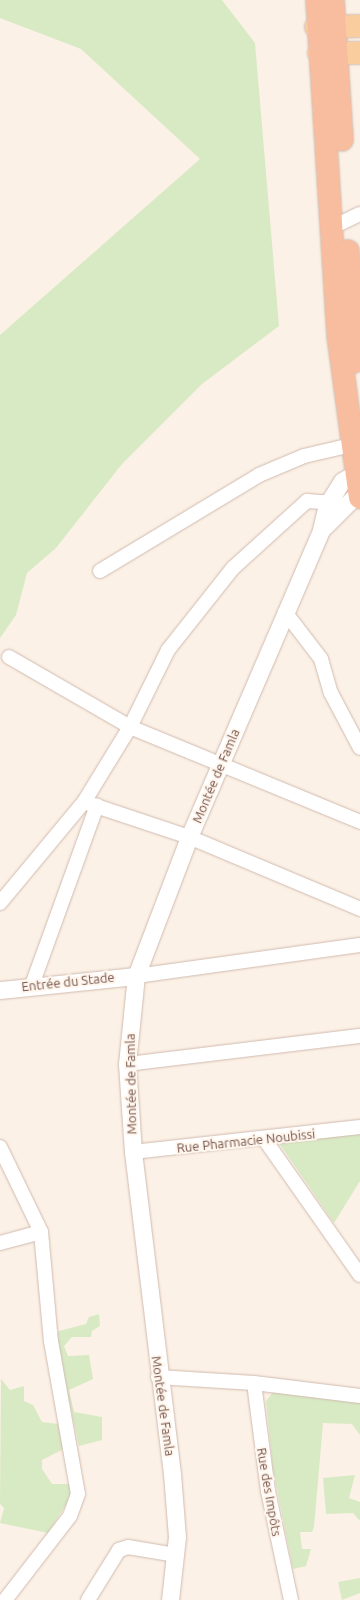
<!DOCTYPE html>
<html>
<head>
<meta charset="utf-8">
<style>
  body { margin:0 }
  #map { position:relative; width:360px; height:1600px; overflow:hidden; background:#fcf1e6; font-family:Ubuntu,sans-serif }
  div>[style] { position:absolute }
  .green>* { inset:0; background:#d8eac4 }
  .roads { filter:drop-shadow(0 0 1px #d0baaf) drop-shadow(0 0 1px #d0baaf) }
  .minor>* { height:14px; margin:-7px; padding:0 7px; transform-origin:7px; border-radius:7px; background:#fff }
  .tertiary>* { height:17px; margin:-8.5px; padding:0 8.5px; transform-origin:8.5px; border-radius:8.5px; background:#fff }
  .primary>* { height:22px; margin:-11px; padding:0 11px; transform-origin:11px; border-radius:11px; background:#facd9f }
  .trunk>* { height:22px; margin:-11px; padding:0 11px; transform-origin:11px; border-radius:11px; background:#f8bc9e }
  span { translate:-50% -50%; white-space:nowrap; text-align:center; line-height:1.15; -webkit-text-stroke:4px #fff6ed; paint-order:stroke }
  .street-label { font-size:13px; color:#76554b }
</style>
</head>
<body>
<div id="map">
  <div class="green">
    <div style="clip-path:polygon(0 0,222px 0,255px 43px,279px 326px,202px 384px,122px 464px,56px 548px,27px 573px,16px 615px,0 638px,0 335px,200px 159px,81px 49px,0 18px)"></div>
    <div style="clip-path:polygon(360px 1133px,360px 1181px,334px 1223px,279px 1143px)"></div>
    <div style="clip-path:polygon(99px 1314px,100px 1326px,92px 1331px,91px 1337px,72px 1337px,64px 1346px,68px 1356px,89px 1355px,93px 1379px,69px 1390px,74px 1412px,102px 1417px,102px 1440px,79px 1446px,55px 1337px,59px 1331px,86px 1324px,89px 1317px)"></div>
    <div style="clip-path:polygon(1px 1379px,10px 1390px,24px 1386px,24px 1401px,33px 1405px,42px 1422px,58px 1424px,68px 1447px,42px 1460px,42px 1469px,52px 1484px,75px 1484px,74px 1492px,48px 1533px,0 1523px,4px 1508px,0 1504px)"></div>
    <div style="clip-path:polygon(273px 1392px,360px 1400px,360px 1435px,352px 1424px,323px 1423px,314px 1527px,312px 1532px,300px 1532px,302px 1549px,311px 1549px,306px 1566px,293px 1569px,273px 1470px,266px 1401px)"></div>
    <div style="clip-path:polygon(355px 1475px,349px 1498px,360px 1502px,360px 1521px,353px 1513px,326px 1514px,323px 1478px)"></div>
    <div style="clip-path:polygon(360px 1578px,360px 1593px,342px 1600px,338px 1582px)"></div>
  </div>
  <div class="roads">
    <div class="minor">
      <div style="left:331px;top:228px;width:32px;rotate:-26deg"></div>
      <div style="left:100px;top:571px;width:186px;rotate:-31.1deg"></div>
      <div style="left:259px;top:475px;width:49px;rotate:-22.9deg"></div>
      <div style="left:304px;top:456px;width:57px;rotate:-13.1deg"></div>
      <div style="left:285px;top:612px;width:59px;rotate:52.5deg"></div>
      <div style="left:321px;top:659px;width:35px;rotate:74deg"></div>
      <div style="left:331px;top:693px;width:62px;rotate:62.2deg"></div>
      <div style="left:9px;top:657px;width:140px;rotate:30deg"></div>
      <div style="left:130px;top:727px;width:249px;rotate:22.4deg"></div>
      <div style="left:84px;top:802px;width:111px;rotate:18.4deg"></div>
      <div style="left:189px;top:837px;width:186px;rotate:22.8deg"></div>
      <div style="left:0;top:903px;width:131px;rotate:-50.3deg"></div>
      <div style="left:84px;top:802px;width:88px;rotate:-58.5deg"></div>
      <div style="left:130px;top:727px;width:86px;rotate:-63.7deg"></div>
      <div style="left:168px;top:650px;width:105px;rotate:-51.6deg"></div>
      <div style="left:233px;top:568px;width:100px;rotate:-42.2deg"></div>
      <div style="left:307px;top:501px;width:16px;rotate:4deg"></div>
      <div style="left:323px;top:502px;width:15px;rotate:42deg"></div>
      <div style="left:136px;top:976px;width:226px;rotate:-7.9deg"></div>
      <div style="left:32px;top:985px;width:191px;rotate:-70.1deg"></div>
      <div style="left:127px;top:1064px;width:235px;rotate:-6.9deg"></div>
      <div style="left:265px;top:1140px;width:165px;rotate:54.9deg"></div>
      <div style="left:0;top:1147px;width:94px;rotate:64.2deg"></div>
      <div style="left:41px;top:1232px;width:109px;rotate:84.8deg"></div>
      <div style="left:51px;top:1341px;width:155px;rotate:80deg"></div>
      <div style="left:78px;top:1494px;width:23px;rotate:110deg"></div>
      <div style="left:70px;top:1516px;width:106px;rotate:127.7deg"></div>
      <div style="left:133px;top:1152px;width:228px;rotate:-6.3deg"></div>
      <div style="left:0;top:1243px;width:42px;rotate:-15deg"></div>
      <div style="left:158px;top:1377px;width:96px;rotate:3.6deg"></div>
      <div style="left:254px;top:1383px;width:107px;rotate:7deg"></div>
      <div style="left:254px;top:1383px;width:109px;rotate:82.6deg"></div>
      <div style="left:268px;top:1491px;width:111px;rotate:78.1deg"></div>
      <div style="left:88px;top:1600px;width:59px;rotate:-58.2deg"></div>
      <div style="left:119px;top:1550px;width:9px;rotate:-18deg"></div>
      <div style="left:128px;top:1547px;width:49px;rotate:9.5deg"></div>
    </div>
    <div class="tertiary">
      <div style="left:324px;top:527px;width:51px;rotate:-45deg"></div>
      <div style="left:0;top:990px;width:137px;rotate:-5.9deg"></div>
      <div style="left:170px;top:1600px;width:63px;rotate:-83.7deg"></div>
      <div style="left:177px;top:1537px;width:63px;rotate:-94.5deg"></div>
      <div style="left:172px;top:1474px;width:324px;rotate:-96.9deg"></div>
      <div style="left:133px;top:1152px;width:88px;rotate:-93.9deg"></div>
      <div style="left:127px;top:1064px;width:88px;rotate:-84.2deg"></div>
      <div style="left:136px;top:976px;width:149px;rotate:-69.1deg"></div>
      <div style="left:189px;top:837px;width:334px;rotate:-66.7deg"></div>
      <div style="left:321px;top:530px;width:26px;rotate:-77deg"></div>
      <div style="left:327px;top:505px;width:28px;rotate:-58deg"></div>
      <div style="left:342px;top:481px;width:21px;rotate:-31deg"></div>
    </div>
    <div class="primary">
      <div style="left:316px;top:27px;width:44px;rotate:-1.3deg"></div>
      <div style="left:319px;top:53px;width:41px"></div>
    </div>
    <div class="trunk">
      <div style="left:317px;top:0;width:336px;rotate:86.4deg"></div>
      <div style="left:338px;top:335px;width:164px;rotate:82.3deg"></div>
      <div style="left:333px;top:0;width:140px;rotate:86.3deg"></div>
      <div style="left:348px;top:251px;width:111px;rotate:86.9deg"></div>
    </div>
  </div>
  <div class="street-label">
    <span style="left:216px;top:776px;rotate:-67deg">Montée de Famla</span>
    <span style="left:68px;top:982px;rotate:-6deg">Entrée du Stade</span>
    <span style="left:131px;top:1084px;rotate:-91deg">Montée de Famla</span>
    <span style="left:246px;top:1141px;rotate:-6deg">Rue Pharmacie Noubissi</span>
    <span style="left:163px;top:1406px;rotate:82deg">Montée de Famla</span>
    <span style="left:269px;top:1492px;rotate:80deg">Rue des Impôts</span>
  </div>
</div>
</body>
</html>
